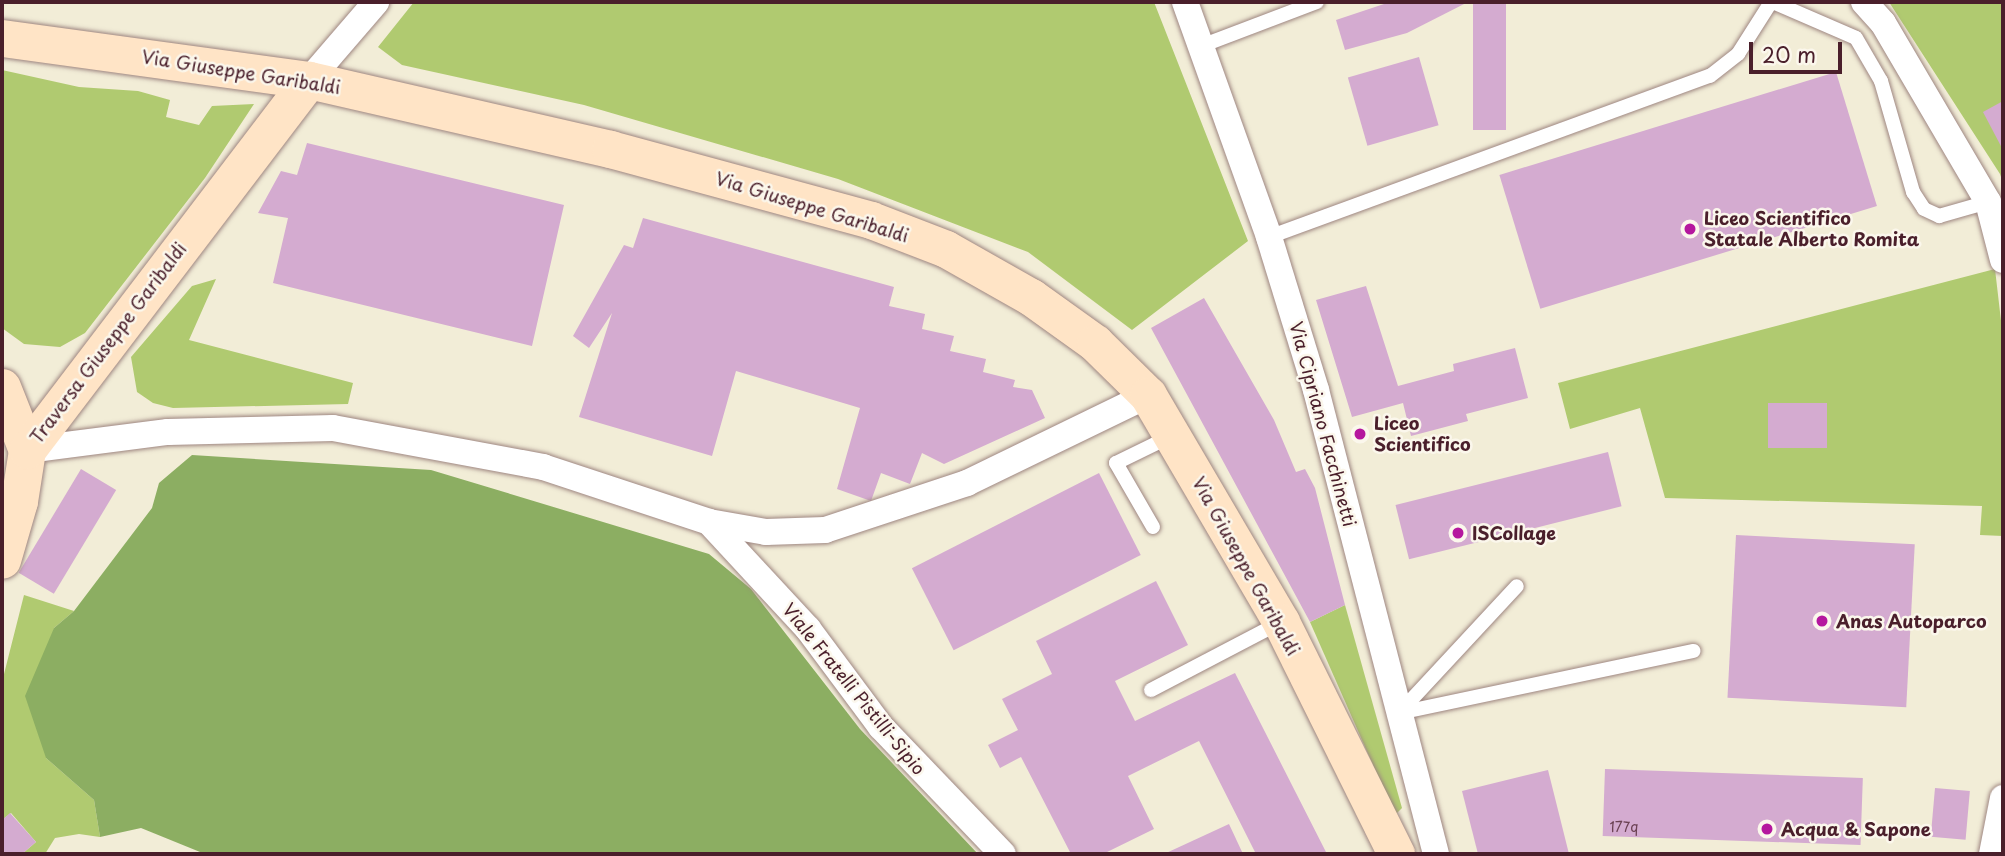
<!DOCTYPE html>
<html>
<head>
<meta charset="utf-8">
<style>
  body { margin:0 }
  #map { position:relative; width:2005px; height:856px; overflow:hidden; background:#f2edd7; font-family:"Playpen Sans",sans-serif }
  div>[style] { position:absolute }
  .green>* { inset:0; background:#b0ca70 }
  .forest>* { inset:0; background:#8cae62 }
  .building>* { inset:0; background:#d4abd0; transform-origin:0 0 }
  .roads { filter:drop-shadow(0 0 2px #9e8681) drop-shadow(0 0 2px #9e8681) }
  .lane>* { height:14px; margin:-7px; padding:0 7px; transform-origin:7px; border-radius:7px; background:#fff }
  .street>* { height:26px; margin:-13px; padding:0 13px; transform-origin:13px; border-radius:13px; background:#fff }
  .secondary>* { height:37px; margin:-18.5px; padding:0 18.5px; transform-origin:18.5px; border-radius:18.5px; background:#ffe4c6 }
  .dots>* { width:19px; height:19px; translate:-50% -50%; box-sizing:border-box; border:4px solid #fbf7ec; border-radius:50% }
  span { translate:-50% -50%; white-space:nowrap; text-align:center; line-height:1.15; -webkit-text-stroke:5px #fbf7ec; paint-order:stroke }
  .number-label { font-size:14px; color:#6c4254 }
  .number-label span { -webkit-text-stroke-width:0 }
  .street-label { font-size:18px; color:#4a1f2b }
  .poi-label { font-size:18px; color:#4a1f2b; font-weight:700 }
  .left { translate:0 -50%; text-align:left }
  .frame { position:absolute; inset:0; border:4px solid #4a1f2b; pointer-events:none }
  .scale { position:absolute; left:1749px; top:42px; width:93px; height:32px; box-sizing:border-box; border:4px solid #4a1f2b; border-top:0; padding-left:9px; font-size:21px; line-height:24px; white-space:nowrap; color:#4a1f2b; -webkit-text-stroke:5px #fbf7ec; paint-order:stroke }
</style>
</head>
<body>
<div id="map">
  <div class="green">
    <div style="clip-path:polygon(414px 2px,1154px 2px,1248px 241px,1132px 330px,1028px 252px,838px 179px,584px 105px,402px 65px,378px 47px)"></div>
    <div style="clip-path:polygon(1889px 2px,2003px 2px,2003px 183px,2000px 174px)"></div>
    <div style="clip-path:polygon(2px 70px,79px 87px,138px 91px,170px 100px,166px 117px,199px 125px,212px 106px,254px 104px,205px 178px,85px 333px,60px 347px,24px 344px,2px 328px)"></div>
    <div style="clip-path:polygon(1995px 269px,2003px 338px,2003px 536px,1980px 535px,1982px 506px,1665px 498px,1640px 408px,1570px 429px,1558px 383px)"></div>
    <div style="clip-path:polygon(216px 279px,189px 340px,353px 383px,348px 404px,173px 408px,153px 403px,137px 392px,131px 357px,192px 286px)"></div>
    <div style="clip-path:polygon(24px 595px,74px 611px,54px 628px,46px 758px,94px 800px,100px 837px,79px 834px,55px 838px,45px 854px,22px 854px,36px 842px,11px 813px,2px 820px,2px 682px)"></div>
    <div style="clip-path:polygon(1345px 605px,1402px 808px,1395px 815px,1310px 622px)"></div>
  </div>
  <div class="forest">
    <div style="clip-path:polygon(192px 455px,431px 470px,709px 554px,751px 589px,860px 729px,978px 854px,205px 854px,141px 828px,100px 837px,94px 800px,46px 758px,25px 696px,54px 628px,74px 611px,152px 508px,159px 483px)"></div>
  </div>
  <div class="building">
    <div style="clip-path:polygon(1390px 2px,1468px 2px,1407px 33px,1345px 50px,1336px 20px)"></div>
    <div style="left:1473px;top:2px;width:33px;height:128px"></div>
    <div style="left:1419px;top:57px;width:71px;height:74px;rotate:74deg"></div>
    <div style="left:1836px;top:72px;width:140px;height:352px;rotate:73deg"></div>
    <div style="clip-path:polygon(2003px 101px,2003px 150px,1983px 112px)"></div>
    <div style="clip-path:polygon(307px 143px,564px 205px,532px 346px,273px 283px,288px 218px,258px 213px,281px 171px,297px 175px)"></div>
    <div style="clip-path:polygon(643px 218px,894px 287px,889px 306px,925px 314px,922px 329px,954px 336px,950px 351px,986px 359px,983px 372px,1015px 380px,1013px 387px,1032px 390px,1045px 418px,944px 464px,922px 453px,910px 484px,881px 473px,871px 501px,837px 489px,860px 408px,736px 371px,712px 456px,579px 417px,612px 313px,589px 348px,573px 336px,624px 245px,633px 248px)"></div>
    <div style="clip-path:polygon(1366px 286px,1398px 386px,1454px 371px,1453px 364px,1515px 348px,1528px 398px,1466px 414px,1468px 421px,1411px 436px,1403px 403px,1352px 417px,1316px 300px)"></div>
    <div style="clip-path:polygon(1204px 298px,1274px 420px,1296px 472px,1305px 469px,1315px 488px,1345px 605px,1310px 622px,1151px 328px)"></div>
    <div style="left:1768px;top:403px;width:59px;height:45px"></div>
    <div style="left:1608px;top:452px;width:56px;height:219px;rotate:76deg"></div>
    <div style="left:81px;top:469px;width:41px;height:121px;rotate:31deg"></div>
    <div style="left:1099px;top:473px;width:92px;height:210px;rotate:63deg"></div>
    <div style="left:1736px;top:535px;width:179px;height:163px;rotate:3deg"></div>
    <div style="clip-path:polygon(1156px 581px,1188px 645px,1115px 681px,1135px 721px,1235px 673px,1327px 854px,1256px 854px,1199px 741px,1128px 776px,1154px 829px,1103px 854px,1071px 854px,1021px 757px,1000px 768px,988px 745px,1018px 730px,1002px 699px,1052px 674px,1036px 641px)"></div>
    <div style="left:1605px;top:769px;width:258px;height:67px;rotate:2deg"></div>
    <div style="clip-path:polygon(1548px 770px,1569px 854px,1478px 854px,1462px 791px)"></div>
    <div style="left:1935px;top:788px;width:35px;height:49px;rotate:5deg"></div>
    <div style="clip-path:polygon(10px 813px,36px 842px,22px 854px,2px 854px,2px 820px)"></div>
    <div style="clip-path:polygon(1229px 824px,1243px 854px,1164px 854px)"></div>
  </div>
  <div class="roads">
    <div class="lane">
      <div style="left:1773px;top:2px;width:90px;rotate:23.4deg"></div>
      <div style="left:1856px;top:38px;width:50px;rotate:59.8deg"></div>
      <div style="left:1881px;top:81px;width:116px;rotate:73.9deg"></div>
      <div style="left:1913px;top:192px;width:20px;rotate:57deg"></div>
      <div style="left:1924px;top:209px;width:17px;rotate:25deg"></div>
      <div style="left:1939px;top:216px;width:51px;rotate:-15.9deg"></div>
      <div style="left:1201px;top:46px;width:124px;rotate:-20.8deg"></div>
      <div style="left:1269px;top:237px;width:469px;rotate:-20.1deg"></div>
      <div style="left:1710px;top:76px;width:36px;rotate:-38deg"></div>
      <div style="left:1738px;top:54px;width:62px;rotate:-57.6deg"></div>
      <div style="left:1153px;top:527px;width:74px;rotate:-120deg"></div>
      <div style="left:1116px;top:463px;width:61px;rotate:-26.1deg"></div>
      <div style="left:1151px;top:690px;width:144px;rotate:-27.6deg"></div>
      <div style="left:1399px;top:713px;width:301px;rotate:-11.9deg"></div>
      <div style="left:1399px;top:713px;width:173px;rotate:-47.1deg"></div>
    </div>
    <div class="street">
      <div style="left:1185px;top:2px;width:250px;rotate:70.3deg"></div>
      <div style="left:1269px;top:237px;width:160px;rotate:72.9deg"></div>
      <div style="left:1316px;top:390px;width:479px;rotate:75.5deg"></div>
      <div style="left:1864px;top:2px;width:28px;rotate:48deg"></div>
      <div style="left:1883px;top:23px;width:208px;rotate:59.6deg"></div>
      <div style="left:1988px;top:202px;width:60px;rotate:75.5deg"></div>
      <div style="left:309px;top:80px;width:103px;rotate:-49.3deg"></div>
      <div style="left:27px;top:450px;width:142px;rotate:-7.3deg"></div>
      <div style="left:168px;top:432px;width:165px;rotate:-1.4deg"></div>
      <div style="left:333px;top:428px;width:214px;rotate:10.5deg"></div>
      <div style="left:543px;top:467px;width:175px;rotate:18.3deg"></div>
      <div style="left:709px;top:522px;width:58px;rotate:10deg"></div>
      <div style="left:766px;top:532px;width:59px;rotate:-1.9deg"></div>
      <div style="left:825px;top:530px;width:150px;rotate:-18.3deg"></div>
      <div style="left:967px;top:483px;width:201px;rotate:-25.9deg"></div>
      <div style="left:709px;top:522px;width:146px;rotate:47.2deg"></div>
      <div style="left:808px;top:629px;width:122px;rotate:53.3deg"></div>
      <div style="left:881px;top:727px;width:176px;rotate:46.2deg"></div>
      <div style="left:1992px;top:854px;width:57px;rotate:-78.9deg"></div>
    </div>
    <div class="secondary">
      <div style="left:2px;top:38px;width:310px;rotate:7.8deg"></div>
      <div style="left:309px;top:80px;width:309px;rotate:12.9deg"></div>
      <div style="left:610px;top:149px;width:270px;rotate:15.2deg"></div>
      <div style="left:871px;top:220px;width:80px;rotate:21.1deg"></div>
      <div style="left:946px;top:249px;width:98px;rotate:29.5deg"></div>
      <div style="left:1031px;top:297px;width:79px;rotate:35.7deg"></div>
      <div style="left:1095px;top:343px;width:74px;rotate:44.5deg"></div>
      <div style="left:1148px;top:395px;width:263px;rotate:59.6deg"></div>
      <div style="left:1281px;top:622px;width:259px;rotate:63.6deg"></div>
      <div style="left:2px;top:387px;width:68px;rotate:68.4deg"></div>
      <div style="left:27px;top:450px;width:52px;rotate:98.9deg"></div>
      <div style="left:19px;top:501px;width:61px;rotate:106.1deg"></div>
      <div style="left:27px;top:450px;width:465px;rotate:-52.7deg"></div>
    </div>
  </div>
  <div class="dots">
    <div style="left:1690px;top:229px;background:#b5179e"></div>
    <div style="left:1360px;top:434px;background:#b5179e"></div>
    <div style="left:1458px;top:533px;background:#b5179e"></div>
    <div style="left:1822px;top:621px;background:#b5179e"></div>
    <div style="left:1767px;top:829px;background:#b5179e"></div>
  </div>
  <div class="number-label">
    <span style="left:1624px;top:827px">177q</span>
  </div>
  <div class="street-label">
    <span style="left:241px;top:72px;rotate:9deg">Via Giuseppe Garibaldi</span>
    <span style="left:812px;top:207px;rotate:17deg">Via Giuseppe Garibaldi</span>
    <span style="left:108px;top:343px;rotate:-53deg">Traversa Giuseppe Garibaldi</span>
    <span style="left:1323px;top:424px;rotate:75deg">Via Cipriano Facchinetti</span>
    <span style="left:1246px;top:566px;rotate:61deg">Via Giuseppe Garibaldi</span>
    <span style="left:854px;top:689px;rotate:51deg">Viale Fratelli Pistilli-Sipio</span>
  </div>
  <div class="poi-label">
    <span class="left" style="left:1704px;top:229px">Liceo Scientifico<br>Statale Alberto Romita</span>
    <span class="left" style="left:1374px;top:434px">Liceo<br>Scientifico</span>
    <span class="left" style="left:1472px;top:533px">ISCollage</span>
    <span class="left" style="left:1836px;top:621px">Anas Autoparco</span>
    <span class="left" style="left:1781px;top:829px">Acqua &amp; Sapone</span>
  </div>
  <div class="frame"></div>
  <div class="scale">20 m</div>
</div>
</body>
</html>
